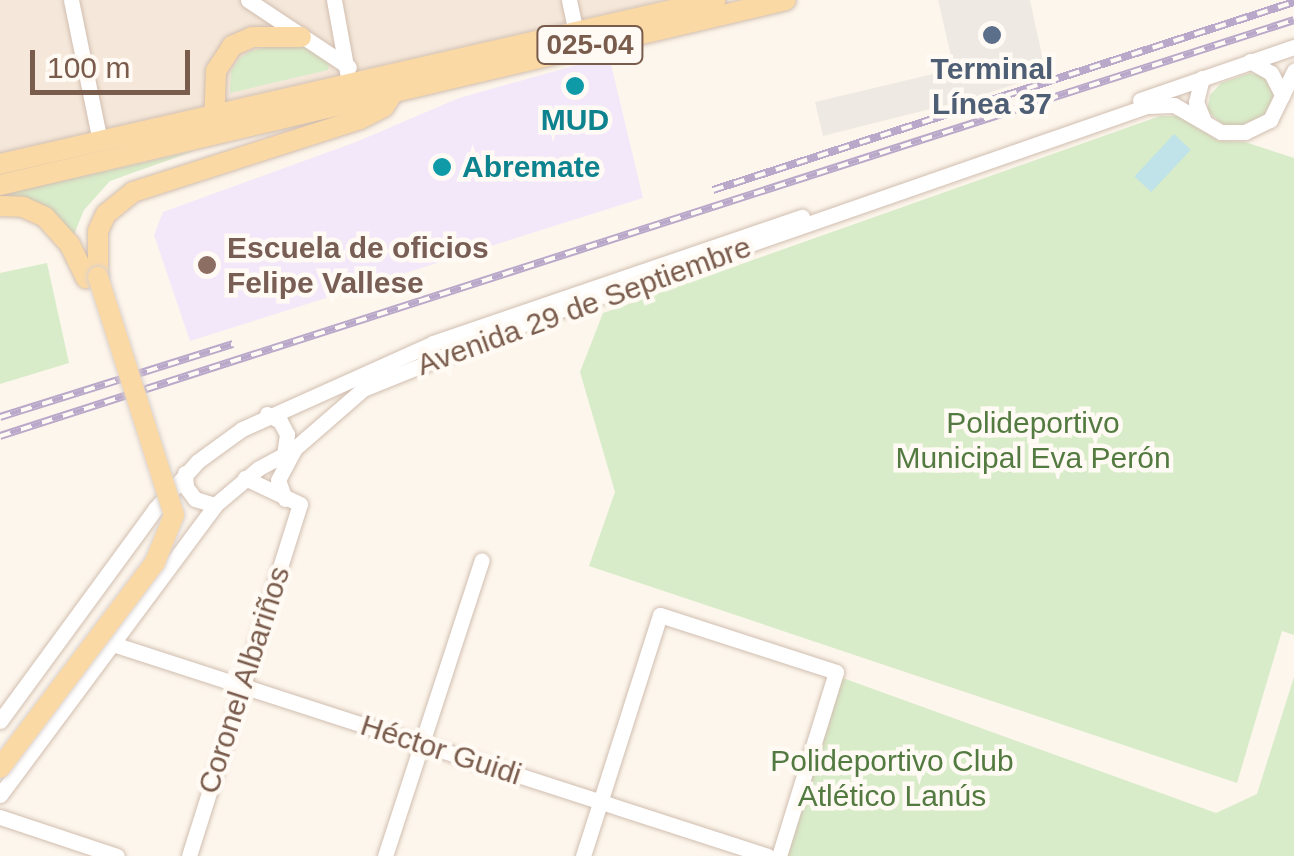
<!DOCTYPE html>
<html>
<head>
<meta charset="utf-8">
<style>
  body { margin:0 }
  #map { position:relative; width:1294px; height:856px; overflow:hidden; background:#fdf6ec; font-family:Arial,sans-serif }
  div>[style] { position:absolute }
  .residential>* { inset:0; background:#f5e8da }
  .industrial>* { inset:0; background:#efe9e4 }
  .education>* { inset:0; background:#f3e8fa }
  .green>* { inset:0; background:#d8ecc9 }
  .water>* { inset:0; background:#bfe3e8; transform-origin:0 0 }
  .roads { filter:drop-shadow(0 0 2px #d1beb0) drop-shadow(0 0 2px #d1beb0) }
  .minor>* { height:15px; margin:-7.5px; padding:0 7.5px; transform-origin:7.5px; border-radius:7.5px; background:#fff }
  .major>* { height:20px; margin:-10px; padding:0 10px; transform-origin:10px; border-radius:10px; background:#fbd9a5 }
  .rail>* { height:8px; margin-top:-4px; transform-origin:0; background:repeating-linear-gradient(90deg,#fffaf3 0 11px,#b9a8c9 0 22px); box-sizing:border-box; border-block:2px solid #b9a8c9 }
  .bridges { filter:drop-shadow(0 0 2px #dad1cd) drop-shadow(0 0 2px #dad1cd) }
  .major-bridge>* { height:20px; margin:-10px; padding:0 10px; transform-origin:10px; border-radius:10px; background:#fbd9a5 }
  .dots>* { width:28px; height:28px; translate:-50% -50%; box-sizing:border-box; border:5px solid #fffaf3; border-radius:50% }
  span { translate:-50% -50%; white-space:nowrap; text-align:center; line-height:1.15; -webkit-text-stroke:9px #fffaf3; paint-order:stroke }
  .shield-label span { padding:2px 8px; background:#fffaf3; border:2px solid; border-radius:8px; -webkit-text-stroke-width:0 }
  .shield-label { font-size:28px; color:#7a5c4d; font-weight:700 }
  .service-label { font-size:30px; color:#4e5e75; font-weight:700 }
  .culture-label { font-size:30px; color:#0d838f; font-weight:700 }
  .left { translate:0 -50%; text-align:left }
  .education-label { font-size:30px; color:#785e54; font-weight:700 }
  .street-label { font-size:30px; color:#7a5c4d }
  .park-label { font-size:30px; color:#537a41 }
  .scale { position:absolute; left:30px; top:50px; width:160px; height:45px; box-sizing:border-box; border:5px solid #7a5c4d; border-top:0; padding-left:12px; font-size:30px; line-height:35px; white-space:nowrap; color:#7a5c4d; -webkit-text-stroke:8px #fffaf3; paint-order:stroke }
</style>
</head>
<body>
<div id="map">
  <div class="residential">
    <div style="clip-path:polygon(0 0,664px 0,0 153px)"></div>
  </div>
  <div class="industrial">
    <div style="clip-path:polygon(938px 0,1030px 0,1046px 74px,970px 99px,823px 136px,815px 102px,954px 69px)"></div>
  </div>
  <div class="education">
    <div style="clip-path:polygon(609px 56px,643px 198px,190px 341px,154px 235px,163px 212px,356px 142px,459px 98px)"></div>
  </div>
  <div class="green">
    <div style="clip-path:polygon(276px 45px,302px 45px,329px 64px,328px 70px,230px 93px,231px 71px,239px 59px,250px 51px)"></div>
    <div style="clip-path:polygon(1250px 73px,1264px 76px,1275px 90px,1270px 113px,1229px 130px,1207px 111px,1210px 95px,1221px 83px)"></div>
    <div style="clip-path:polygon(1160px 116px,1178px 116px,1219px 141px,1245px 142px,1294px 158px,1294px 635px,1282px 631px,1237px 783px,589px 566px,615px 492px,580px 372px,603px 313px)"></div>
    <div style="clip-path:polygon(194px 151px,110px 181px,84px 210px,73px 237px,0 200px,0 195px)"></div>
    <div style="clip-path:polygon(47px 263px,69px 363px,0 384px,0 273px)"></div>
    <div style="clip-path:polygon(840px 677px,1216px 813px,1257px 794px,1294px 677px,1294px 856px,785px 856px)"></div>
  </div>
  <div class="water">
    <div style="left:1174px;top:134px;width:23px;height:58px;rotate:43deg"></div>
  </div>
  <div class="roads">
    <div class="minor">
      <div style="left:71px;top:0;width:144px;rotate:78.4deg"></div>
      <div style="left:248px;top:0;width:121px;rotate:33.6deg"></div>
      <div style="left:334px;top:0;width:96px;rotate:79.7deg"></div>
      <div style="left:569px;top:0;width:33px;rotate:78deg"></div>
      <div style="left:1250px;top:61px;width:24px;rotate:30deg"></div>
      <div style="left:1271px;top:73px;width:25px;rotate:63deg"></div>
      <div style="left:1202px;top:78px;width:25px;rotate:104deg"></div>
      <div style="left:1196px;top:102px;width:21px;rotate:67deg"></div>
      <div style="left:1140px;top:100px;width:163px;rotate:-19deg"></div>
      <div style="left:267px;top:414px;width:15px;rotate:28deg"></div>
      <div style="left:280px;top:421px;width:15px;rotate:62deg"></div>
      <div style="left:287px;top:434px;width:21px;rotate:98deg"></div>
      <div style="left:185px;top:473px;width:14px;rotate:86deg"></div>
      <div style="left:186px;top:487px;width:15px;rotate:53deg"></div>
      <div style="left:195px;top:499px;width:21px;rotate:17deg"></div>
      <div style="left:285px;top:499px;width:20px;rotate:-110deg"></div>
      <div style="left:278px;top:480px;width:34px;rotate:-62deg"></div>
      <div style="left:113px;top:644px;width:688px;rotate:17.93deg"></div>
      <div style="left:0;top:721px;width:263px;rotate:-53.8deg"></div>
      <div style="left:155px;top:509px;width:64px;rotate:-48.1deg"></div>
      <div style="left:198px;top:461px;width:54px;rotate:-36deg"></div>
      <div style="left:242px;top:429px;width:209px;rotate:-24.2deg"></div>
      <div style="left:433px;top:343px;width:390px;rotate:-18.9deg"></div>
      <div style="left:0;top:795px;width:361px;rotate:-53.4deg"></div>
      <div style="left:215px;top:505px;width:57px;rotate:-40.1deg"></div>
      <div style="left:259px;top:468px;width:40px;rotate:-28deg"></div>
      <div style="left:294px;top:449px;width:91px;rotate:-41deg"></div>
      <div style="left:363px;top:389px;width:201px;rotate:-22deg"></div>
      <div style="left:549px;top:314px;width:633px;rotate:-19.18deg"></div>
      <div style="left:1147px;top:106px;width:27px;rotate:-2deg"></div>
      <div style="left:1174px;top:105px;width:54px;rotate:29.9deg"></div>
      <div style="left:1221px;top:132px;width:24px"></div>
      <div style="left:1245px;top:132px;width:28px;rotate:-26deg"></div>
      <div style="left:1270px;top:120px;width:55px;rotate:-63.9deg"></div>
      <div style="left:0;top:817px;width:123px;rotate:18.4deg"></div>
      <div style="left:189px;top:856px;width:369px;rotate:-72.5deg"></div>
      <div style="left:300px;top:504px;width:61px;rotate:-154.7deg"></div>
      <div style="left:385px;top:856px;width:311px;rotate:-71.9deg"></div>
      <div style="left:583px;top:856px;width:253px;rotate:-72.3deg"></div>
      <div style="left:660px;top:615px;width:185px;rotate:17.9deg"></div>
      <div style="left:836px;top:672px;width:193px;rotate:107.2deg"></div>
    </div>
    <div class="major">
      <div style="left:214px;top:126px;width:55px;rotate:-87.9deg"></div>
      <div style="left:216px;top:71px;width:30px;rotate:-57deg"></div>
      <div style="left:232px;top:46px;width:22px;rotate:-24deg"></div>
      <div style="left:252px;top:37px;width:49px"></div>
      <div style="left:0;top:164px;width:734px;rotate:-12.92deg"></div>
      <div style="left:0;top:185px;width:807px;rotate:-13.24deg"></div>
      <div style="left:0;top:206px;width:23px;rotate:2deg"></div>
      <div style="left:23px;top:207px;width:24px;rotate:24deg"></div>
      <div style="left:45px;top:217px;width:38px;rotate:48deg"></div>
      <div style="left:70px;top:245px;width:37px;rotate:64deg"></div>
      <div style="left:98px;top:277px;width:46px;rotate:-90deg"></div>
      <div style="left:98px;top:231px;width:19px;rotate:-65deg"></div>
      <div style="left:106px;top:214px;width:35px;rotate:-39deg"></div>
      <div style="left:133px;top:192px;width:238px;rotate:-17.8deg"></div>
      <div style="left:360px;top:119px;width:27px;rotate:-27deg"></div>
      <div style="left:384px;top:107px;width:19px;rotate:-58deg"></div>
    </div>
  </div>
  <div class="rail">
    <div style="left:713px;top:190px;width:611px;rotate:-17.93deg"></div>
    <div style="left:0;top:417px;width:244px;rotate:-17.4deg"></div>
    <div style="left:0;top:436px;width:1359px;rotate:-17.82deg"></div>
  </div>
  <div class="bridges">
    <div class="major-bridge">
      <div style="left:0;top:768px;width:258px;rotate:-53deg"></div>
      <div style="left:155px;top:562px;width:51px;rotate:-68deg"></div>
      <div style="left:174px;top:515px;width:250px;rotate:-107.7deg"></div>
    </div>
  </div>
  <div class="dots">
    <div style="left:992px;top:35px;background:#5c6f8a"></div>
    <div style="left:575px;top:86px;background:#0f9aa8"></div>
    <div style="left:442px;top:167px;background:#0f9aa8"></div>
    <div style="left:207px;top:265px;background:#8d6e63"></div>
  </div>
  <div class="shield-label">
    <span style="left:590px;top:45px">025-04</span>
  </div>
  <div class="service-label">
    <span style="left:992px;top:86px">Terminal<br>Línea 37</span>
  </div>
  <div class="culture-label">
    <span style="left:575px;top:120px">MUD</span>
    <span class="left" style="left:462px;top:167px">Abremate</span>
  </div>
  <div class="education-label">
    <span class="left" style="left:227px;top:265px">Escuela de oficios<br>Felipe Vallese</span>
  </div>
  <div class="street-label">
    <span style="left:584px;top:306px;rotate:-20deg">Avenida 29 de Septiembre</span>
    <span style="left:244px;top:680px;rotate:-72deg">Coronel Albariños</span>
    <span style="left:441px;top:750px;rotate:18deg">Héctor Guidi</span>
  </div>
  <div class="park-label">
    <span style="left:1033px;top:440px">Polideportivo<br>Municipal Eva Perón</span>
    <span style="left:892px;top:778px">Polideportivo Club<br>Atlético Lanús</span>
  </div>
  <div class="scale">100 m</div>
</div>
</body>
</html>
